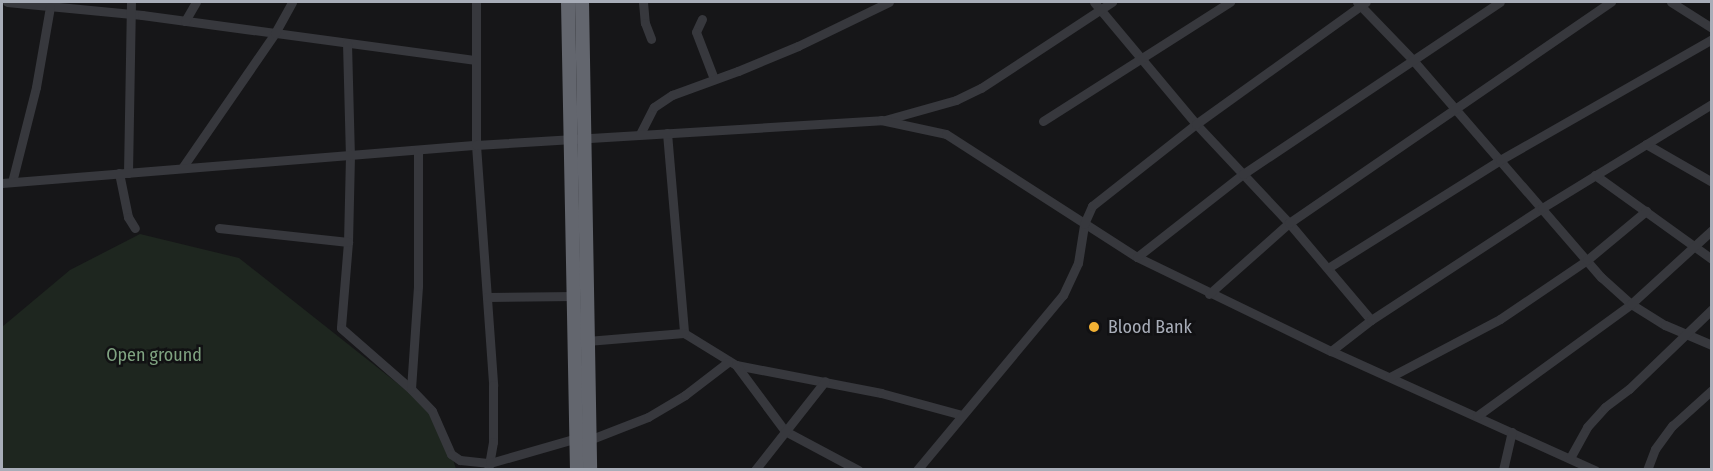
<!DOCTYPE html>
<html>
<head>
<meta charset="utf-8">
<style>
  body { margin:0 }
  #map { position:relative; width:1713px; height:471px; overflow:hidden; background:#161618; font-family:"Fira Sans Condensed",sans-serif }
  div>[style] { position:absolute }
  .green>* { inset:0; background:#1e261f }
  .minor>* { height:9px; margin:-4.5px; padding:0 4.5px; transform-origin:4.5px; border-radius:4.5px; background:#37383d }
  .highway>* { height:14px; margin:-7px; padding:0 7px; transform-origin:7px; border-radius:7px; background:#63666e }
  .dots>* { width:16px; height:16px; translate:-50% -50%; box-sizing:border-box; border:3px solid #111113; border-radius:50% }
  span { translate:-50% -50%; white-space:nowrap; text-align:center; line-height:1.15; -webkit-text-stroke:5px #111113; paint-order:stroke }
  .poi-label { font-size:18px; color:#a8adb8 }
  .left { translate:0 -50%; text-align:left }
  .park-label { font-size:18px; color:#7fa381 }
  .frame { position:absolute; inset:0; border:3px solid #a8adb8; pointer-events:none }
</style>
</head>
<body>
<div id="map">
  <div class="green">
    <div style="clip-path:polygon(140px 234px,239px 258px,440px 417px,456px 469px,2px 469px,2px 327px,70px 270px)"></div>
  </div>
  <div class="minor">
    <div style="left:7px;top:2px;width:136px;rotate:5.5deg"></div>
    <div style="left:142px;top:15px;width:337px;rotate:7.7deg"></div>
    <div style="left:476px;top:2px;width:143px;rotate:90deg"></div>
    <div style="left:476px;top:145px;width:241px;rotate:85.9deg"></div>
    <div style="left:493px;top:385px;width:57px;rotate:90deg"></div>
    <div style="left:493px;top:442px;width:28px;rotate:100deg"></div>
    <div style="left:643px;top:2px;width:21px;rotate:85deg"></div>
    <div style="left:645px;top:23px;width:17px;rotate:69deg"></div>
    <div style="left:1094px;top:2px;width:159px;rotate:50.1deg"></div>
    <div style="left:1196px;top:124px;width:136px;rotate:46.8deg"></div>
    <div style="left:1289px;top:223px;width:127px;rotate:49.8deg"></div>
    <div style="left:1357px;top:2px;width:79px;rotate:46deg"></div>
    <div style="left:1412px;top:59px;width:289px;rotate:49.1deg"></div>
    <div style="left:1601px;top:277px;width:40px;rotate:42deg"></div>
    <div style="left:1631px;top:304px;width:40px;rotate:32deg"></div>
    <div style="left:1665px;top:325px;width:51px;rotate:23.1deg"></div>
    <div style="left:1671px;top:2px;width:49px;rotate:32.4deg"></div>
    <div style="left:702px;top:19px;width:14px;rotate:115deg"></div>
    <div style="left:696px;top:32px;width:50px;rotate:69deg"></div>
    <div style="left:185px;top:21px;width:22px;rotate:-60deg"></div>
    <div style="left:347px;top:43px;width:112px;rotate:88.5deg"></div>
    <div style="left:350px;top:155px;width:87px;rotate:91.3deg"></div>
    <div style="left:348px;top:242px;width:86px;rotate:94.7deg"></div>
    <div style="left:341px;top:328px;width:93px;rotate:41.1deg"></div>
    <div style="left:411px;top:389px;width:30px;rotate:46deg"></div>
    <div style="left:432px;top:411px;width:47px;rotate:66.2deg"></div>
    <div style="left:451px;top:454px;width:11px;rotate:34deg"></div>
    <div style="left:460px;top:460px;width:30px;rotate:6deg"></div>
    <div style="left:490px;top:463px;width:91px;rotate:-16deg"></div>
    <div style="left:885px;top:120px;width:74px;rotate:-15.7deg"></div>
    <div style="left:956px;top:100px;width:28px;rotate:-26deg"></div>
    <div style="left:981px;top:88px;width:157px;rotate:-33.3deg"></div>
    <div style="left:1043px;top:121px;width:222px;rotate:-32.5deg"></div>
    <div style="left:667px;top:133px;width:201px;rotate:85.1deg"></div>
    <div style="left:684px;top:333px;width:61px;rotate:31.6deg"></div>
    <div style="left:736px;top:365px;width:148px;rotate:10.9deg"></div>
    <div style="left:881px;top:393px;width:84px;rotate:15.2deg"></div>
    <div style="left:640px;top:134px;width:30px;rotate:-63deg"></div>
    <div style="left:654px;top:107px;width:22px;rotate:-34deg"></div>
    <div style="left:672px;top:95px;width:70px;rotate:-20deg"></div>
    <div style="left:738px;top:71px;width:65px;rotate:-22.6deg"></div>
    <div style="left:798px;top:46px;width:101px;rotate:-25.8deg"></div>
    <div style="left:1646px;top:144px;width:76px;rotate:29.9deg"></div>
    <div style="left:182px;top:168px;width:164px;rotate:-55.4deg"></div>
    <div style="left:275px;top:33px;width:35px;rotate:-61deg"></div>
    <div style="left:119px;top:173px;width:45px;rotate:78.4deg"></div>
    <div style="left:128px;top:217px;width:13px;rotate:58deg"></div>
    <div style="left:128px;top:173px;width:171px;rotate:-89deg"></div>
    <div style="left:1595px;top:175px;width:144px;rotate:35.7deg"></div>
    <div style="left:12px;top:182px;width:98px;rotate:-75.8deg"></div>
    <div style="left:36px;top:87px;width:81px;rotate:-80.1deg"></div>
    <div style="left:2px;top:183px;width:476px;rotate:-4.6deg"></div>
    <div style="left:476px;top:145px;width:406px;rotate:-3.5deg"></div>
    <div style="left:881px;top:120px;width:66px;rotate:12.2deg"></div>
    <div style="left:946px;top:134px;width:227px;rotate:32.8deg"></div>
    <div style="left:1137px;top:257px;width:216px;rotate:25.9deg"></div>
    <div style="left:1331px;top:351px;width:290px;rotate:24.3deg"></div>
    <div style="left:219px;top:228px;width:130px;rotate:6.2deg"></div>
    <div style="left:1137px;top:257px;width:135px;rotate:-38.1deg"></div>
    <div style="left:1243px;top:174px;width:309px;rotate:-33.8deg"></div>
    <div style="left:1328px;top:268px;width:203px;rotate:-32.1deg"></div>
    <div style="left:1500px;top:160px;width:244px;rotate:-29.7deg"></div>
    <div style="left:1209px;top:294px;width:107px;rotate:-41.6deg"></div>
    <div style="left:1289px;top:223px;width:391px;rotate:-34.5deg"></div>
    <div style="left:487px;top:297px;width:88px;rotate:-0.7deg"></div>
    <div style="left:587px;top:341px;width:97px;rotate:-4.7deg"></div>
    <div style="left:1331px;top:351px;width:51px;rotate:-37.8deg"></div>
    <div style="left:1371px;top:320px;width:204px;rotate:-33.2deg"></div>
    <div style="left:1542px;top:208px;width:199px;rotate:-31.5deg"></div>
    <div style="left:736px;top:365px;width:82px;rotate:53.4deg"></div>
    <div style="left:785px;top:431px;width:83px;rotate:28.1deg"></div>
    <div style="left:1390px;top:377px;width:124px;rotate:-27.8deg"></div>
    <div style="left:1500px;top:319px;width:105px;rotate:-34.1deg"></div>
    <div style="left:1587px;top:260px;width:77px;rotate:-39.7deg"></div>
    <div style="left:411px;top:389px;width:103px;rotate:-86.1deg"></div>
    <div style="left:418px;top:286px;width:136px;rotate:-90deg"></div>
    <div style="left:1477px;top:416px;width:190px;rotate:-36deg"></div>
    <div style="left:1631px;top:304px;width:110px;rotate:-42.4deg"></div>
    <div style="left:589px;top:440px;width:63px;rotate:-21.3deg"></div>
    <div style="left:648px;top:417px;width:43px;rotate:-30.7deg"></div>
    <div style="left:685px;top:395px;width:54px;rotate:-37.5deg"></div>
    <div style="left:1570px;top:458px;width:35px;rotate:-61deg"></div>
    <div style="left:1587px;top:427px;width:27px;rotate:-48deg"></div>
    <div style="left:1605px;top:407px;width:30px;rotate:-37deg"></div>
    <div style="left:1629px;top:389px;width:115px;rotate:-43.9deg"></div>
    <div style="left:755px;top:470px;width:113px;rotate:-51.8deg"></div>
    <div style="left:917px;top:470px;width:228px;rotate:-50.2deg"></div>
    <div style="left:1063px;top:295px;width:35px;rotate:-65deg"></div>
    <div style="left:1078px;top:263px;width:39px;rotate:-81deg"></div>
    <div style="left:1084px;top:224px;width:20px;rotate:-66deg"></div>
    <div style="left:1092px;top:206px;width:132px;rotate:-38.3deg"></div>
    <div style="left:1196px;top:124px;width:209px;rotate:-35.7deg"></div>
    <div style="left:1503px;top:470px;width:39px;rotate:-77deg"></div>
    <div style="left:1647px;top:470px;width:22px;rotate:-69deg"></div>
    <div style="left:1655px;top:449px;width:29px;rotate:-54deg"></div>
    <div style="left:1672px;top:426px;width:54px;rotate:-42deg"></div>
  </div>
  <div class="highway">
    <div style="left:568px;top:2px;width:468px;rotate:88.9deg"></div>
    <div style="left:582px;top:2px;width:468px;rotate:89deg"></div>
  </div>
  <div class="dots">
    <div style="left:1094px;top:327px;background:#f2b134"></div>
  </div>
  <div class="poi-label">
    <span class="left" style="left:1108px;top:327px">Blood Bank</span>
  </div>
  <div class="park-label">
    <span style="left:154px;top:355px">Open ground</span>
  </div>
  <div class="frame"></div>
</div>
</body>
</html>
